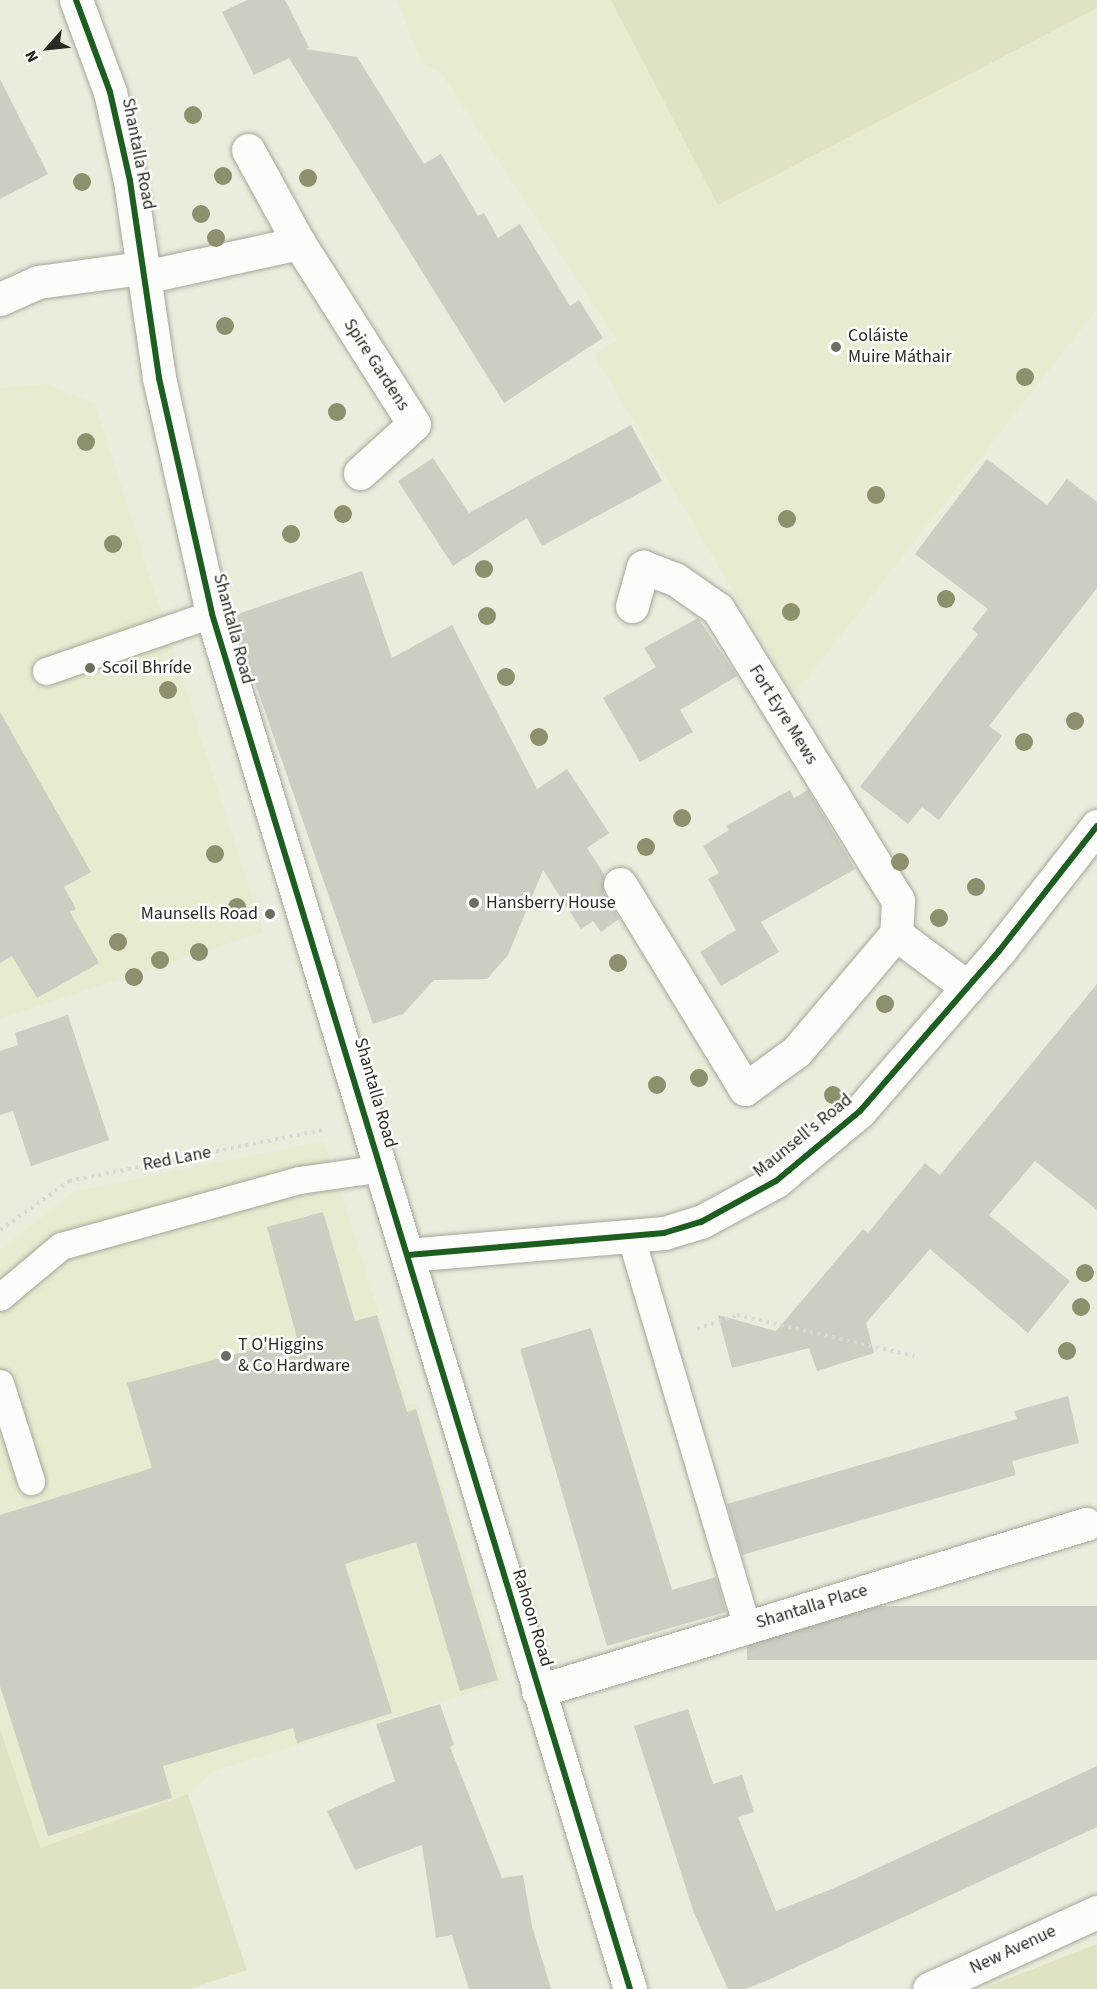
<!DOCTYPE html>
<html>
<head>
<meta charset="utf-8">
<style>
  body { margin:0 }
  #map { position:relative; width:1097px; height:1989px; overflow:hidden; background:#eaeddc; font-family:"Source Sans 3",sans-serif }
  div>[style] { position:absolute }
  .built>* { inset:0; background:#e7ebcf }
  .green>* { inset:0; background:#dfe3c4 }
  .building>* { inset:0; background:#cbcec0; transform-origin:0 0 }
  .path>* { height:4px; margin-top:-2px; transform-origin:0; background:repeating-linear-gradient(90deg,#d9d9d5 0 3px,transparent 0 7.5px) }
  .roads { filter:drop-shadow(0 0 2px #a5a79b) drop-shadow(0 0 2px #a5a79b) }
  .lane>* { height:27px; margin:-13.5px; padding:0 13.5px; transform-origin:13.5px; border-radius:13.5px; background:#fcfcfa }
  .street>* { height:33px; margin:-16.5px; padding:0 16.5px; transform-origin:16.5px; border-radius:16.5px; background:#fcfcfa }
  .secondary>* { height:33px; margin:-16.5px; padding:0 16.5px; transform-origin:16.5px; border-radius:16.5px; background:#fcfcfa }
  .cycleway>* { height:6px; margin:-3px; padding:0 3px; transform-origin:3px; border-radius:3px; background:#1b5e20 }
  .trees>* { width:18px; height:18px; margin:-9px; border-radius:50%; background:#8c906c }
  .dots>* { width:16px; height:16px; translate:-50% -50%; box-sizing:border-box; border:3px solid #fff; border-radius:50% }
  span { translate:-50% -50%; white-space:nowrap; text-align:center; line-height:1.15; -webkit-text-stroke:5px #fff; paint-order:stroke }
  .street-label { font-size:18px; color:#292b20 }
  .poi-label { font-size:18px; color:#292b20 }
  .left { translate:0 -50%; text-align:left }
  .right { translate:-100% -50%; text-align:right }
  .north { position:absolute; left:18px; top:18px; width:60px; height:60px; -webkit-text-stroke:4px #fff; paint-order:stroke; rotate:243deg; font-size:16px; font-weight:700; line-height:24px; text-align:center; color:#292b20 }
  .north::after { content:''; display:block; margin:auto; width:21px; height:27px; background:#292b20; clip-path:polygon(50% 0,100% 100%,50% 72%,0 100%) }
</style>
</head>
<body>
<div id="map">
  <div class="built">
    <div style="clip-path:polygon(397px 0,1097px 0,1097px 309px,794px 695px,594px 354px,617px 340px,441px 73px,421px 62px)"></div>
    <div style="clip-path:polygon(48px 384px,95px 404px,263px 932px,0 1019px,0 388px)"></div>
    <div style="clip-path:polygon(324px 1141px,408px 1403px,417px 1405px,504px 1683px,213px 1771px,188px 1794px,39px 1848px,0 1729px,0 1250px,75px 1191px)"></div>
  </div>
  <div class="green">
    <div style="clip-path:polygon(611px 0,1097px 0,1097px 8px,718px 205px)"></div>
    <div style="clip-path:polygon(0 1729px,40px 1848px,188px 1794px,247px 1970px,189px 1989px,0 1989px)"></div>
    <div style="clip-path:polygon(1097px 1944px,1097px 1989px,981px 1989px)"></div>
  </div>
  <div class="building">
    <div style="clip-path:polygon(247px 0,285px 0,309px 48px,305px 49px,357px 57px,424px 164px,441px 154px,478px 216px,484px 213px,498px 238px,520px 224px,570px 306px,579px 300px,603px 338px,504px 403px,289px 58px,254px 75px,222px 12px)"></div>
    <div style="clip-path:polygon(0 79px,48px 174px,0 199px)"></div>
    <div style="clip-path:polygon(631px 425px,662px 481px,542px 546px,527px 518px,453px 566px,398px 481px,433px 458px,469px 513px)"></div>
    <div style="clip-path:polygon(987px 459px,1047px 505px,1067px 479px,1097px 502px,1097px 588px,989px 726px,1002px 736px,939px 820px,922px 807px,908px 824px,860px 787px,978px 634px,972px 629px,988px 609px,915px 554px)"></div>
    <div style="clip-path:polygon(362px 571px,392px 658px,452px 625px,537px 789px,567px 769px,609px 833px,587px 848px,604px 874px,604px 893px,619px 919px,601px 932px,593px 921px,581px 929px,543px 870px,508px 955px,487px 979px,434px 980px,403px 1014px,373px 1024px,232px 616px)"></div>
    <div style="clip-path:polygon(698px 618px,737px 676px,680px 710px,693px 732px,640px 762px,603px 698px,656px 667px,644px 648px)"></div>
    <div style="clip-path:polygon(0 712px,91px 872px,64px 887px,76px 909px,70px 912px,99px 963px,37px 998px,12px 956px,0 963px)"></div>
    <div style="clip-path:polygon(790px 790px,794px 798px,808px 790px,855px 869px,761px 922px,779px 952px,721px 986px,700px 952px,736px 930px,708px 879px,719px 873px,703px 846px,729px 830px,726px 826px)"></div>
    <div style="clip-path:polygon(1097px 984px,1097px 1210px,1035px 1161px,989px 1215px,1070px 1281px,1028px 1333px,930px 1249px,866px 1323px,874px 1353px,817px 1371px,809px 1348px,732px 1368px,718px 1315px,776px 1331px,863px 1229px,868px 1233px,925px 1163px,940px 1175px)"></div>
    <div style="clip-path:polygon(68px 1015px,109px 1140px,31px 1166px,13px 1111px,0 1115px,0 1051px,18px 1045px,15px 1033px)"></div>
    <div style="clip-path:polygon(323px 1212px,355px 1321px,377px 1315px,407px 1412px,416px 1409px,498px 1680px,460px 1691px,416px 1542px,345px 1564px,392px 1713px,297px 1743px,293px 1728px,163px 1766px,172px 1798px,48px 1836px,0 1686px,0 1515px,152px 1468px,127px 1383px,297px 1338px,267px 1227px)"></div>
    <div style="clip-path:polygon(591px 1328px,672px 1590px,716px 1577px,726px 1612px,607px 1646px,520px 1349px)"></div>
    <div style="clip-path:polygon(1068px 1396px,1079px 1443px,1012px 1461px,1016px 1475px,742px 1555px,727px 1504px,1017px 1419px,1014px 1411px)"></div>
    <div style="left:1097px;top:1606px;width:54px;height:350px;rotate:90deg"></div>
    <div style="clip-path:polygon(440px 1704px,454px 1745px,450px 1747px,502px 1878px,523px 1875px,532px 1926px,551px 1989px,469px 1989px,452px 1935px,436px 1938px,422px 1845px,355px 1870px,327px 1811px,395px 1781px,376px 1724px)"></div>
    <div style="clip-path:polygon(688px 1709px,713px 1784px,742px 1775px,754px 1812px,738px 1817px,776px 1911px,837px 1887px,1097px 1766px,1097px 1827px,766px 1981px,745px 1989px,728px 1989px,694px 1913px,634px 1726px)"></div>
  </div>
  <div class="path">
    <div style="left:0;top:1230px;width:85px;rotate:-35.4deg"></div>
    <div style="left:69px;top:1181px;width:262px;rotate:-11.4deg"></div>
    <div style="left:697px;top:1329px;width:42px;rotate:-19.3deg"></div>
    <div style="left:737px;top:1315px;width:182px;rotate:13deg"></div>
  </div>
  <div class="roads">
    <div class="lane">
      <div style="left:46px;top:671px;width:176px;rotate:-19deg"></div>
      <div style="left:631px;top:1238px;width:406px;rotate:73.4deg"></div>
      <div style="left:0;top:1297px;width:80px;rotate:-39.9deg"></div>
      <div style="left:61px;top:1246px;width:247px;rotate:-15.5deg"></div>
      <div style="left:299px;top:1180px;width:84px;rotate:-8.2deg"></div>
      <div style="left:0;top:1383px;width:103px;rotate:72.4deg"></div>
    </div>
    <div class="street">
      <div style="left:248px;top:150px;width:106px;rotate:61.3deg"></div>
      <div style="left:299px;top:243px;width:214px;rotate:57.6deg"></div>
      <div style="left:414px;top:424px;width:73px;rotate:137.8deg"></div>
      <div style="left:144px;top:277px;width:159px;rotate:-12.4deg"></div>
      <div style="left:0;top:299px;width:42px;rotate:-24.1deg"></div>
      <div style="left:38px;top:282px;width:105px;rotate:-7.7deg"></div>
      <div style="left:632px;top:606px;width:41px;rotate:-74.2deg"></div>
      <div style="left:643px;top:567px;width:34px;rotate:21deg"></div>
      <div style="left:675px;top:579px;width:52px;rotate:34.9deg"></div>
      <div style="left:718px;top:609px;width:342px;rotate:58.3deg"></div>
      <div style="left:898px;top:900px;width:34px;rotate:93deg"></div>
      <div style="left:620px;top:884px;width:240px;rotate:58.6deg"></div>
      <div style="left:745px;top:1089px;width:64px;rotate:-36.2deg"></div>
      <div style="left:797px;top:1051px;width:153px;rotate:-49.8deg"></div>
      <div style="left:896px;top:934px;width:89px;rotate:36.7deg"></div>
      <div style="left:408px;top:1255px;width:257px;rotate:-4.9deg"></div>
      <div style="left:664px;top:1233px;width:39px;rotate:-17deg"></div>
      <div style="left:701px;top:1222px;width:85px;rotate:-28.7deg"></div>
      <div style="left:776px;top:1181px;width:109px;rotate:-39.8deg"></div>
      <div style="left:860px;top:1111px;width:212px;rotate:-49deg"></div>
      <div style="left:999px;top:951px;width:159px;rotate:-51.9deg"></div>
      <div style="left:538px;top:1691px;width:573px;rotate:-16.95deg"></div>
      <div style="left:929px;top:1989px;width:185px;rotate:-24.6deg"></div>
    </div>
    <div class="secondary">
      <div style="left:76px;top:0;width:98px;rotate:69.7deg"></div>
      <div style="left:110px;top:92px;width:91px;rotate:77.3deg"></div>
      <div style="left:130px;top:181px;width:199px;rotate:81.6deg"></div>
      <div style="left:159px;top:378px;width:242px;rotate:77.3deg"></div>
      <div style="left:212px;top:614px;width:1437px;rotate:73.09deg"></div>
    </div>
  </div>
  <div class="cycleway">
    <div style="left:76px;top:0;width:98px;rotate:69.7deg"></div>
    <div style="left:110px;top:92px;width:91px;rotate:77.3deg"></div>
    <div style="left:130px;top:181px;width:199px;rotate:81.6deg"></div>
    <div style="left:159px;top:378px;width:242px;rotate:77.3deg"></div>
    <div style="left:212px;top:614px;width:1437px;rotate:73.09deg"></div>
    <div style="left:408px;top:1255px;width:257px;rotate:-4.9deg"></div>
    <div style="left:664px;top:1233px;width:39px;rotate:-17deg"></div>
    <div style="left:701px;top:1222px;width:85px;rotate:-28.7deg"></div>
    <div style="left:776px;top:1181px;width:109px;rotate:-39.8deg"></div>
    <div style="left:860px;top:1111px;width:212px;rotate:-49deg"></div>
    <div style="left:999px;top:951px;width:159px;rotate:-51.9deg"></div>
  </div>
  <div class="trees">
    <div style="left:193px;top:115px"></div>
    <div style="left:223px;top:176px"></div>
    <div style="left:308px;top:178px"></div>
    <div style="left:82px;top:182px"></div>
    <div style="left:201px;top:214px"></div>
    <div style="left:216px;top:238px"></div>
    <div style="left:225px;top:326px"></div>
    <div style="left:1025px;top:377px"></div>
    <div style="left:337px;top:412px"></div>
    <div style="left:86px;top:442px"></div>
    <div style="left:876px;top:495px"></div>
    <div style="left:343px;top:514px"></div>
    <div style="left:787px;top:519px"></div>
    <div style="left:291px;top:534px"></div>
    <div style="left:113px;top:544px"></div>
    <div style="left:484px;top:569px"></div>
    <div style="left:946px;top:599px"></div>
    <div style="left:791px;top:612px"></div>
    <div style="left:487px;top:616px"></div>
    <div style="left:506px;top:677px"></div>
    <div style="left:168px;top:690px"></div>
    <div style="left:1075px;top:721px"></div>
    <div style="left:539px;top:737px"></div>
    <div style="left:1024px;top:742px"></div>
    <div style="left:682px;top:818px"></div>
    <div style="left:646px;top:847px"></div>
    <div style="left:215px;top:854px"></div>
    <div style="left:900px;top:862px"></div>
    <div style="left:976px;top:887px"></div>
    <div style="left:237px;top:907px"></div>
    <div style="left:939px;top:918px"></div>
    <div style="left:118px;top:942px"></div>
    <div style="left:199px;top:952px"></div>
    <div style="left:160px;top:960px"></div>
    <div style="left:618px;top:963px"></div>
    <div style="left:134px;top:977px"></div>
    <div style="left:885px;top:1004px"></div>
    <div style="left:699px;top:1078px"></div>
    <div style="left:657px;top:1085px"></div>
    <div style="left:833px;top:1095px"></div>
    <div style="left:1085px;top:1273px"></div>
    <div style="left:1081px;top:1307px"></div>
    <div style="left:1067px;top:1351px"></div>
  </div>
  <div class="dots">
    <div style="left:836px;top:347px;background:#6d6f62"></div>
    <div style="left:90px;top:668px;background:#6d6f62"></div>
    <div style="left:474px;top:903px;background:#6d6f62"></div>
    <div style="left:270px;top:914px;background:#6d6f62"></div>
    <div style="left:226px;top:1356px;background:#6d6f62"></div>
  </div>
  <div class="street-label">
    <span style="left:138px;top:154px;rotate:79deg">Shantalla Road</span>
    <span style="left:376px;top:365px;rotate:57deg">Spire Gardens</span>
    <span style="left:233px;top:629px;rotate:75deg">Shantalla Road</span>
    <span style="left:783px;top:715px;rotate:58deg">Fort Eyre Mews</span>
    <span style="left:375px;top:1093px;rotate:74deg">Shantalla Road</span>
    <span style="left:803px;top:1136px;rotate:-39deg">Maunsell's Road</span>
    <span style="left:177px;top:1159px;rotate:-11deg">Red Lane</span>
    <span style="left:812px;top:1607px;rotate:-17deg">Shantalla Place</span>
    <span style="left:532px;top:1618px;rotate:73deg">Rahoon Road</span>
    <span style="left:1013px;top:1950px;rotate:-25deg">New Avenue</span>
  </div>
  <div class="poi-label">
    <span class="left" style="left:848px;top:347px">Coláiste<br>Muire Máthair</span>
    <span class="left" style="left:102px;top:668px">Scoil Bhríde</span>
    <span class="left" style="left:486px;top:903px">Hansberry House</span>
    <span class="right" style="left:258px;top:914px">Maunsells Road</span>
    <span class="left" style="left:238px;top:1356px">T O'Higgins<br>&amp; Co Hardware</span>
  </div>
  <div class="north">N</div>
</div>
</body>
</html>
